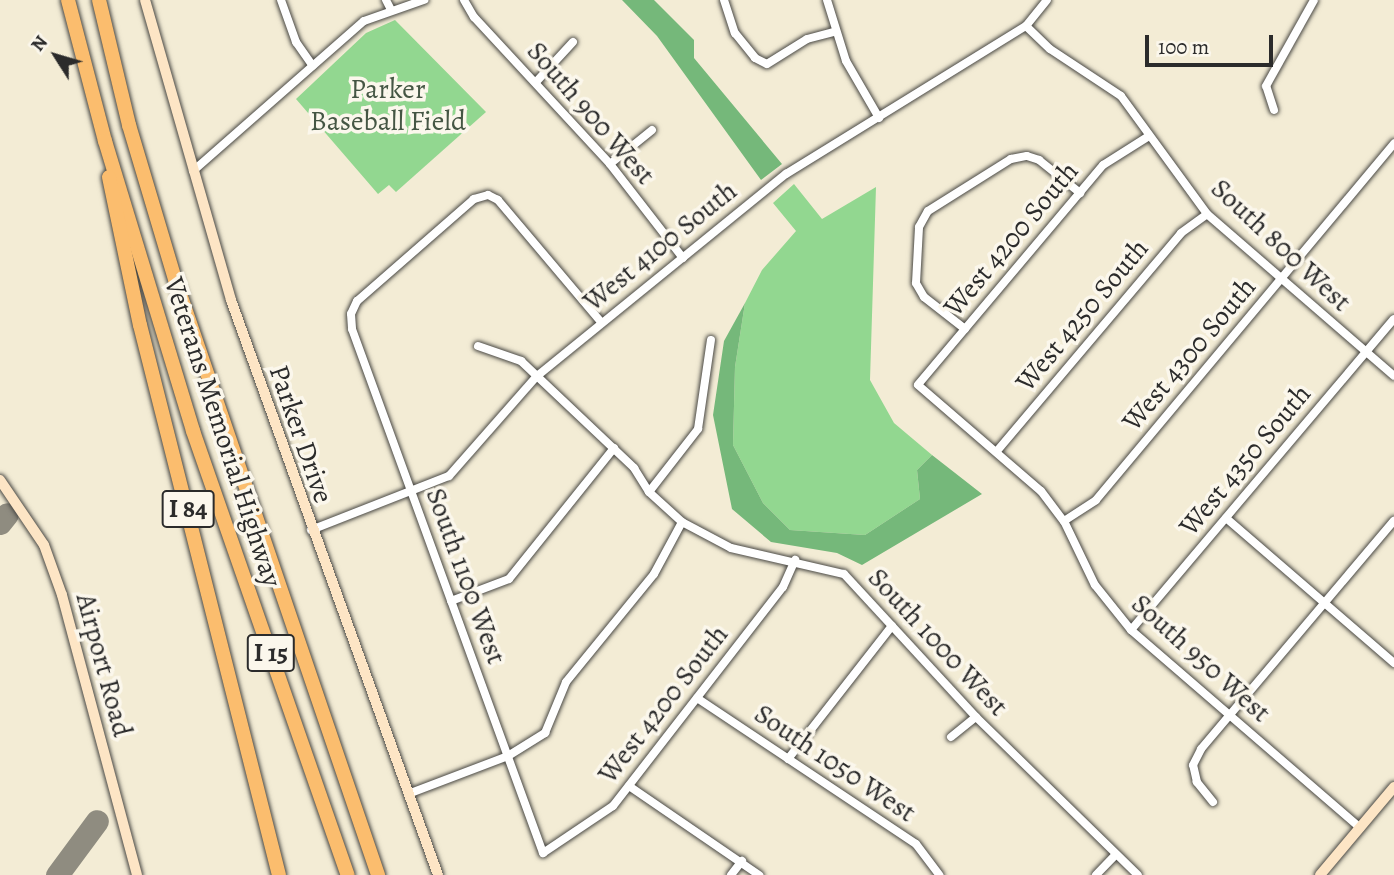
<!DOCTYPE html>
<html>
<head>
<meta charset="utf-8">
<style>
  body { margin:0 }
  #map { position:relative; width:1394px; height:875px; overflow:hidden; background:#f3ecd5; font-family:Alegreya,serif }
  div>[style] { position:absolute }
  .green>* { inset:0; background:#92d790 }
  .forest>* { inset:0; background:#75b87a }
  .taxiway>* { height:23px; margin:-11.5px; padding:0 11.5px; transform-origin:11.5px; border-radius:11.5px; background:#8f8c80 }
  .roads { filter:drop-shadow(0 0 2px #494844) drop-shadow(0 0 2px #494844) }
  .street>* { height:8px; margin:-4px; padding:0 4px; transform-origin:4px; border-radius:4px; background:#fff }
  .secondary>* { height:10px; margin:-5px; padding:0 5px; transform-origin:5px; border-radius:5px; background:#fde5c5 }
  .highway>* { height:14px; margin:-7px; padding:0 7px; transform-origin:7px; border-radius:7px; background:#fbbd6e }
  span { translate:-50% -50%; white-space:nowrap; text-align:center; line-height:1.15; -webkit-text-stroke:7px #fbf7ec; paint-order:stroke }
  .shield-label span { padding:2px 5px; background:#fbf7ec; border:2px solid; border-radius:5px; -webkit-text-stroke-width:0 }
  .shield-label { font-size:26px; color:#2b2b2b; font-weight:700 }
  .park-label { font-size:28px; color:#455644 }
  .street-label { font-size:28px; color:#2b2b2b }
  .north { position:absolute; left:21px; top:21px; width:70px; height:70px; -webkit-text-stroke:5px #fbf7ec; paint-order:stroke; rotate:307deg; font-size:19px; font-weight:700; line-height:28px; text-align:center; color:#2b2b2b }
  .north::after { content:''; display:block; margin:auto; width:24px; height:32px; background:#2b2b2b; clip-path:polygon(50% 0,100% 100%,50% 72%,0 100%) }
  .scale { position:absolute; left:1145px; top:35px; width:128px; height:32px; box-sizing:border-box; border:4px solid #2b2b2b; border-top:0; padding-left:9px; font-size:21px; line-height:24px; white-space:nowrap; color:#2b2b2b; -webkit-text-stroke:5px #fbf7ec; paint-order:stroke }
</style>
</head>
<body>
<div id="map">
  <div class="green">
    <div style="clip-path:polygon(395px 20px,486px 112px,396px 192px,389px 185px,378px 194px,296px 99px,366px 33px)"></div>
    <div style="clip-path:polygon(794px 184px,822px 219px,876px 187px,870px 380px,894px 423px,932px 455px,917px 470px,920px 499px,865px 535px,790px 530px,763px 503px,733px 445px,735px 367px,745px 303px,762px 270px,796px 231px,773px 203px)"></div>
  </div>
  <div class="forest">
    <div style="clip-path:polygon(622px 0,654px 0,694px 40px,694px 58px,782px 164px,761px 180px,657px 36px)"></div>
    <div style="clip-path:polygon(745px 303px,735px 367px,733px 445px,763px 503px,790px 530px,865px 535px,920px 499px,917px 470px,932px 455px,982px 494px,862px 565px,837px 553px,771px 542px,732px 509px,713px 415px,724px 341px)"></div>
  </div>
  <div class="taxiway">
    <div style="left:0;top:523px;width:11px;rotate:-52deg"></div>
    <div style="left:57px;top:875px;width:67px;rotate:-53.5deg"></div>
  </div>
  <div class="roads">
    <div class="street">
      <div style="left:281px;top:0;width:45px;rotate:70.3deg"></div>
      <div style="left:296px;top:42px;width:29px;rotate:55deg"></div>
      <div style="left:386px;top:0;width:11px;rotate:63deg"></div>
      <div style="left:464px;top:0;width:20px;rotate:60deg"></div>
      <div style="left:474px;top:17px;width:200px;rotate:47.2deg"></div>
      <div style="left:610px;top:164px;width:119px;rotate:52.2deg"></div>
      <div style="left:724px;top:0;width:35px;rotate:72deg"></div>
      <div style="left:735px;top:33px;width:32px;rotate:51deg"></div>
      <div style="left:755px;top:58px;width:13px;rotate:27deg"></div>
      <div style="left:767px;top:64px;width:47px;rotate:-32deg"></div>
      <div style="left:807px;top:39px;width:27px;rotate:-15deg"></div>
      <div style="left:827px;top:0;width:64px;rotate:72.7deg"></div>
      <div style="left:846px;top:61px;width:66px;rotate:59.9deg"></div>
      <div style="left:1026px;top:26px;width:33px;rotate:44deg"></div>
      <div style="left:1050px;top:49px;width:85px;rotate:33.5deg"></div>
      <div style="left:1121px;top:96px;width:146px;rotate:53.9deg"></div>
      <div style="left:1207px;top:214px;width:247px;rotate:40.9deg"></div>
      <div style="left:537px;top:81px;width:53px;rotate:-47.3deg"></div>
      <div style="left:1274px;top:110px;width:25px;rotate:-108deg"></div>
      <div style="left:1266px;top:86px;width:98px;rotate:-60.8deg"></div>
      <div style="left:1149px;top:136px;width:54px;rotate:147.8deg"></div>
      <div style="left:1103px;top:165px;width:287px;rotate:130.1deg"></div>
      <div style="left:918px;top:385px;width:162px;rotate:40.8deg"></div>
      <div style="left:1041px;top:491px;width:38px;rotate:53deg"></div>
      <div style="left:1064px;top:521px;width:71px;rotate:64.2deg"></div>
      <div style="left:1095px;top:585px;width:58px;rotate:51.3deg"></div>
      <div style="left:1131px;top:630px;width:303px;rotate:40.8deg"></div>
      <div style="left:610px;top:164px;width:54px;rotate:-39deg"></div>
      <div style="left:193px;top:171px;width:227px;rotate:-41.3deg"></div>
      <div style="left:364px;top:21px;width:64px;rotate:-19.3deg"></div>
      <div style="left:601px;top:322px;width:160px;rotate:-130.2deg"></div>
      <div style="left:498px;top:200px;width:11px;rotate:-153deg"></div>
      <div style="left:488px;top:195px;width:15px;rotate:164deg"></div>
      <div style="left:474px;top:199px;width:155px;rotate:138.9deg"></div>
      <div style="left:357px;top:301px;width:14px;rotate:115deg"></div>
      <div style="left:351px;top:314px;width:15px;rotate:86deg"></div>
      <div style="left:352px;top:329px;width:558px;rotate:69.97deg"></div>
      <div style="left:543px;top:853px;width:84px;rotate:-33.9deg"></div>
      <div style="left:613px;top:806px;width:277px;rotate:-52.2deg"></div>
      <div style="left:783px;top:587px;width:30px;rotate:-66deg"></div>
      <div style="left:965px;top:329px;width:52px;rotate:-142deg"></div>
      <div style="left:924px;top:297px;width:16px;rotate:-120deg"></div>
      <div style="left:916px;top:283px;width:56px;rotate:-86.9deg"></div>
      <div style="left:919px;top:227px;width:18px;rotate:-61deg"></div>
      <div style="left:928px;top:211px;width:98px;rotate:-32.1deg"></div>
      <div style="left:1011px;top:159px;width:16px;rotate:-11deg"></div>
      <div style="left:1027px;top:156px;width:13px;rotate:18deg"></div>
      <div style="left:1039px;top:160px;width:53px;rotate:38.8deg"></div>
      <div style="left:478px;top:346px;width:46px;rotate:19.2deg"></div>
      <div style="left:521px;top:361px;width:156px;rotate:43.4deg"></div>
      <div style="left:634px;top:468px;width:28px;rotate:58deg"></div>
      <div style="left:649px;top:492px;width:45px;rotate:42.3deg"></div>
      <div style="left:682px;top:522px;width:55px;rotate:28deg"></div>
      <div style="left:731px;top:548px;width:116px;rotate:13deg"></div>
      <div style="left:844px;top:574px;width:195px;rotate:47.3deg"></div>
      <div style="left:976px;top:717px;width:226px;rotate:44.3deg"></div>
      <div style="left:997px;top:451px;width:285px;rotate:-49.8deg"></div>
      <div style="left:1181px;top:233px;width:32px;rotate:-36deg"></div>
      <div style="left:649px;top:492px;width:80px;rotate:-52.1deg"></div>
      <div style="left:698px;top:429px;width:90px;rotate:-81.7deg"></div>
      <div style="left:1226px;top:518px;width:222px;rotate:40.8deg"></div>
      <div style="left:1064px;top:521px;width:38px;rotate:-33deg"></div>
      <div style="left:1096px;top:500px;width:465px;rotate:-50.1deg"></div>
      <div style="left:311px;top:530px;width:148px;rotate:-21.4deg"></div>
      <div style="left:449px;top:476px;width:133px;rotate:-48.7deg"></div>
      <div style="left:537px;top:376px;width:321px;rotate:-39.1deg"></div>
      <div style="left:786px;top:174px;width:282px;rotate:-31.7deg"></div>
      <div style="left:1026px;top:26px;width:33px;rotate:-51deg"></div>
      <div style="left:451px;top:601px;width:62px;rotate:-20.8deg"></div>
      <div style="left:509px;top:579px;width:168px;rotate:-51.3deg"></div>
      <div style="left:1131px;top:630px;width:407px;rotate:-49.8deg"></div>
      <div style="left:697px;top:698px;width:263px;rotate:33.7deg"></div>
      <div style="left:916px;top:844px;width:39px;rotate:53deg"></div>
      <div style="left:951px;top:737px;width:32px;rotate:-39deg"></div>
      <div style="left:788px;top:759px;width:169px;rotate:-52deg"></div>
      <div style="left:629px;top:786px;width:158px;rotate:34.4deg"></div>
      <div style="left:408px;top:794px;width:107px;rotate:-20.8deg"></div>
      <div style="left:508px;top:756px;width:44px;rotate:-31.9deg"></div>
      <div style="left:545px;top:733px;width:55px;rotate:-67.6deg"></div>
      <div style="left:566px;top:682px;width:139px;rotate:-50.8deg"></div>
      <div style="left:654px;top:574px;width:59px;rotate:-61.7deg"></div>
      <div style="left:1213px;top:802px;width:26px;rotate:-129deg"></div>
      <div style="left:1197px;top:782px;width:17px;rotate:-103deg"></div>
      <div style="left:1193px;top:765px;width:18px;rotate:-63deg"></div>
      <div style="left:1201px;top:749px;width:299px;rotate:-49.8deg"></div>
      <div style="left:731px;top:875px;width:18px;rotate:-52deg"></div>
      <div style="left:1096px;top:875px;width:28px;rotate:-46deg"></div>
    </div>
    <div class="secondary">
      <div style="left:145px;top:0;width:312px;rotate:74deg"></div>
      <div style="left:231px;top:300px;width:611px;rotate:70.2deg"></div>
      <div style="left:0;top:480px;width:78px;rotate:55.9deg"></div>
      <div style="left:44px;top:545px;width:53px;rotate:70.2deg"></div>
      <div style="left:62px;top:595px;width:290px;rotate:75deg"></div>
      <div style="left:1320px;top:875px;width:115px;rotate:-49.9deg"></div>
    </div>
    <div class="highway">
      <div style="left:68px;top:0;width:146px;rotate:75.3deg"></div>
      <div style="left:105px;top:141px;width:303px;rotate:73.1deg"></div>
      <div style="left:193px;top:431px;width:470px;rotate:70.8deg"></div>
      <div style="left:99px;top:0;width:129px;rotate:76.5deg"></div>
      <div style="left:129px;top:125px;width:161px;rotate:73.4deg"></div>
      <div style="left:175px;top:279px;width:630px;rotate:71.19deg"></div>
      <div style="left:109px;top:177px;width:151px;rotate:78.2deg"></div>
      <div style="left:140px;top:325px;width:567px;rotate:75.82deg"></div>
    </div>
  </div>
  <div class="shield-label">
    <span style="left:188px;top:509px">I 84</span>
    <span style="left:271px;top:653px">I 15</span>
  </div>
  <div class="park-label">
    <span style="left:388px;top:105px">Parker<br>Baseball Field</span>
  </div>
  <div class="street-label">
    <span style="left:591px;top:113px;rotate:49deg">South 900 West</span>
    <span style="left:1011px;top:239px;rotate:-50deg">West 4200 South</span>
    <span style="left:1281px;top:245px;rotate:43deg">South 800 West</span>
    <span style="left:660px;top:246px;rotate:-39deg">West 4100 South</span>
    <span style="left:1082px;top:315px;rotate:-50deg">West 4250 South</span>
    <span style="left:1189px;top:354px;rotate:-50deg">West 4300 South</span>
    <span style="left:223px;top:432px;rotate:72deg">Veterans Memorial Highway</span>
    <span style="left:301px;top:434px;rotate:71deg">Parker Drive</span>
    <span style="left:1245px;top:460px;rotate:-50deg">West 4350 South</span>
    <span style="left:466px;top:576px;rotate:70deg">South 1100 West</span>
    <span style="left:938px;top:642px;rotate:47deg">South 1000 West</span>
    <span style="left:1201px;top:658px;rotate:42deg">South 950 West</span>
    <span style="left:104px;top:665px;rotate:75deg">Airport Road</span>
    <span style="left:663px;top:704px;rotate:-52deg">West 4200 South</span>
    <span style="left:835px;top:763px;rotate:34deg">South 1050 West</span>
  </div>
  <div class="north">N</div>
  <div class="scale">100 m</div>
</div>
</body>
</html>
